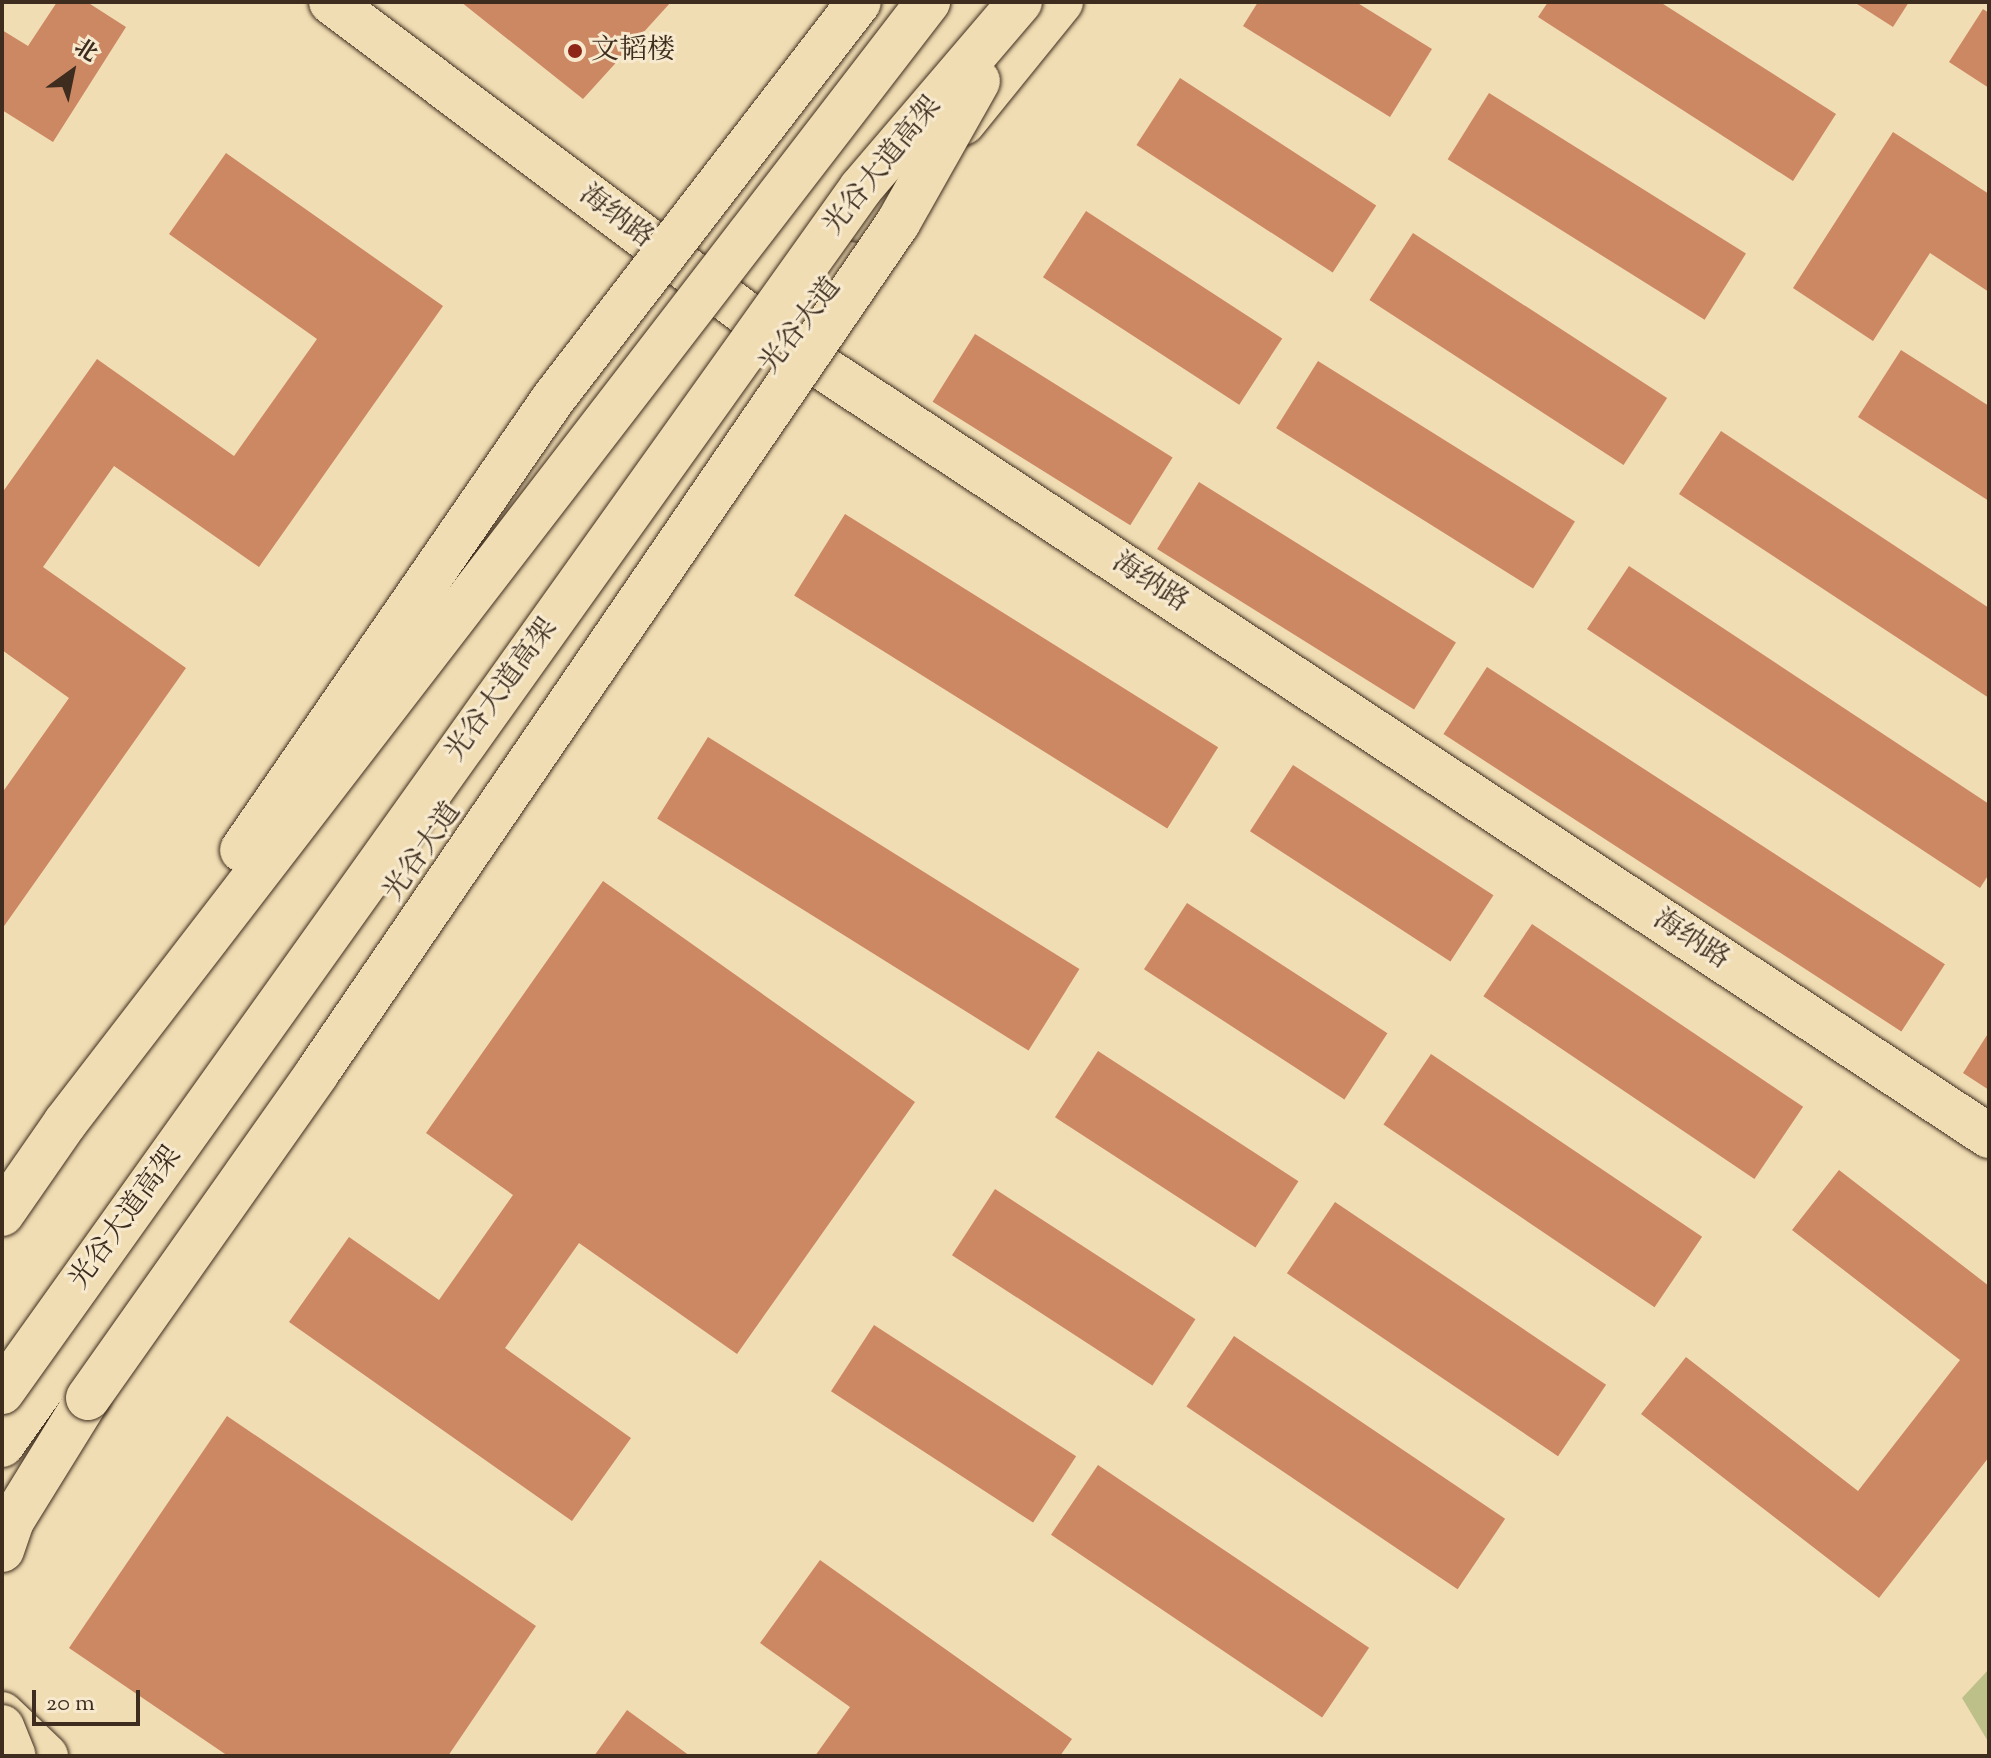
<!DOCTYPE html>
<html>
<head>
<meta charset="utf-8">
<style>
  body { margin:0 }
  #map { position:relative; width:1991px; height:1758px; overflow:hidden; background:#f1ddb3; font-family:"Sorts Mill Goudy","Noto Serif SC",serif }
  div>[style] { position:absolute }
  .green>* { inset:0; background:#bec08a }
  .building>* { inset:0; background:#cc8763; transform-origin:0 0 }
  .roads { filter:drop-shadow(0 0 2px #3e2d1f) drop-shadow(0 0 2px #3e2d1f) }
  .major>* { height:44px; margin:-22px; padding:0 22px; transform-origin:22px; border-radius:22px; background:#f1ddb3 }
  .highway>* { height:44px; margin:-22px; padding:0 22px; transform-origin:22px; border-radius:22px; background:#f1ddb3 }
  .bridges { filter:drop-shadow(0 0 2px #3e2d1f) drop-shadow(0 0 2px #3e2d1f) }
  .highway-bridge>* { height:44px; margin:-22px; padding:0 22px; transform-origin:22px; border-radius:22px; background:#f1ddb3 }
  .dots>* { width:22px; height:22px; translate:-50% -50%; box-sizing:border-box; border:4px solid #f6e9ce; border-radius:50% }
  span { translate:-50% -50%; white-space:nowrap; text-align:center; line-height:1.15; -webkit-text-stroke:6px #f6e9ce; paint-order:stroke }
  .poi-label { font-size:28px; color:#3e2d1f }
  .left { translate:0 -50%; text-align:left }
  .street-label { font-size:28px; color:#3e2d1f }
  .frame { position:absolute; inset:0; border:4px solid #3e2d1f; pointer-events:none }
  .north { position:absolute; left:32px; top:32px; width:80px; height:80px; -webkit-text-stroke:6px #f6e9ce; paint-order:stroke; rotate:33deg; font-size:22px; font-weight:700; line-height:32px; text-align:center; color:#3e2d1f }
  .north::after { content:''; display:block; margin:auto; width:28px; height:36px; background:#3e2d1f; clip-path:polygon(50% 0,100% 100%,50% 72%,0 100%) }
  .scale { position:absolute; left:32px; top:1690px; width:108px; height:36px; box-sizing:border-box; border:4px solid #3e2d1f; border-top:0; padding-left:10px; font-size:24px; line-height:28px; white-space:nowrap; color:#3e2d1f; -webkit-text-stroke:6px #f6e9ce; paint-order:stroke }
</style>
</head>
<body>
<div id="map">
  <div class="green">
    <div style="clip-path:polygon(1989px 1669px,1989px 1743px,1962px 1698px)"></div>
  </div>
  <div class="building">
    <div style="clip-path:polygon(57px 2px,87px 2px,126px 27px,53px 142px,2px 110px,2px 30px,28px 46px)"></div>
    <div style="clip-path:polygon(461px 2px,671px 2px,583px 99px)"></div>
    <div style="clip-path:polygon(1258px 2px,1356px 2px,1432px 49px,1390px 117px,1243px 26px)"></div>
    <div style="clip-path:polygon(1548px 2px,1660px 2px,1836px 114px,1793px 181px,1538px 17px)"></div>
    <div style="clip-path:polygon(1854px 2px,1909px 2px,1893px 27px)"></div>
    <div style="clip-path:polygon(1983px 9px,1989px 13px,1989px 88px,1949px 62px)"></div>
    <div style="left:1180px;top:78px;width:234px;height:80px;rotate:33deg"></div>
    <div style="left:1489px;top:93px;width:303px;height:78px;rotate:32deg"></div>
    <div style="clip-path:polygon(1893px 132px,1989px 194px,1989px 292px,1930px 253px,1873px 341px,1793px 288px)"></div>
    <div style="clip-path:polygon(226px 153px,443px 306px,259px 567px,114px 466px,43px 567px,186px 668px,2px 929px,2px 793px,69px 698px,2px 650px,2px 493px,97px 359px,234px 456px,317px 339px,169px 234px)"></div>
    <div style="left:1086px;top:211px;width:234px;height:79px;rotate:33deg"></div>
    <div style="left:1413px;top:233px;width:303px;height:80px;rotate:33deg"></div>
    <div style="left:975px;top:334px;width:233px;height:80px;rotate:32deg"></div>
    <div style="clip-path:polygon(1901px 350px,1989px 406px,1989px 501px,1858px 417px)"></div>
    <div style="left:1318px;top:361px;width:303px;height:79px;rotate:32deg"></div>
    <div style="clip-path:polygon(1721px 431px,1989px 608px,1989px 698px,1679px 494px)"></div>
    <div style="left:1199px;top:482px;width:303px;height:79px;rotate:32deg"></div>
    <div style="left:845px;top:514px;width:440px;height:96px;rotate:32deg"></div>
    <div style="clip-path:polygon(1629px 566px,1989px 804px,1989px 874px,1980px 888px,1587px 629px)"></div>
    <div style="left:1487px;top:667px;width:546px;height:80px;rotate:33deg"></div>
    <div style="left:708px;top:737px;width:438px;height:96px;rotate:32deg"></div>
    <div style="left:1293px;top:765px;width:239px;height:79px;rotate:33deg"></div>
    <div style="clip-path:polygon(603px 881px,915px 1102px,737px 1354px,579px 1243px,505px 1348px,631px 1438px,572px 1521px,289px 1322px,349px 1237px,439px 1300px,513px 1195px,426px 1133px)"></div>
    <div style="left:1187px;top:903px;width:239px;height:79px;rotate:33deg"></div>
    <div style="left:1532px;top:924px;width:327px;height:87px;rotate:34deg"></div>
    <div style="clip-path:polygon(1989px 1032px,1989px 1090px,1963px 1073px)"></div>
    <div style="left:1098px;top:1051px;width:239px;height:79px;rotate:33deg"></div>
    <div style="left:1431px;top:1054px;width:327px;height:85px;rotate:34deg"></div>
    <div style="clip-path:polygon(1839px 1170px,1989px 1286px,1989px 1457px,1879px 1598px,1641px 1414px,1686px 1357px,1858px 1491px,1960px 1360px,1792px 1230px)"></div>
    <div style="left:995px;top:1189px;width:239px;height:79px;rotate:33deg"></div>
    <div style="left:1335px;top:1202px;width:327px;height:86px;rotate:34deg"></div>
    <div style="left:874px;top:1325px;width:241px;height:79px;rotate:33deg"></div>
    <div style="left:1234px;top:1336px;width:327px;height:85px;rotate:34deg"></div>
    <div style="clip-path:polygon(227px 1416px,536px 1626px,448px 1756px,228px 1756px,69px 1648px)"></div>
    <div style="left:1098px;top:1465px;width:327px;height:84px;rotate:34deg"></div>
    <div style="clip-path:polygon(820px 1560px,1072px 1739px,1060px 1756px,815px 1756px,850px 1707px,760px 1643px)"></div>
    <div style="clip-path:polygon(627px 1710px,690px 1756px,594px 1756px)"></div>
  </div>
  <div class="roads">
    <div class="major">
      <div style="left:331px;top:2px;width:568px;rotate:36.91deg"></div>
      <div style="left:785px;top:343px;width:1442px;rotate:33.37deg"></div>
      <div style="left:963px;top:123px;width:156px;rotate:-51deg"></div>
      <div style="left:2px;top:1445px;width:1352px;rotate:-54.61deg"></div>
      <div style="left:785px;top:343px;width:102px;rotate:-51deg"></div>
      <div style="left:2px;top:1714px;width:61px;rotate:43.7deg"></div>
    </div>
    <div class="highway">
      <div style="left:2px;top:1550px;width:31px;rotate:-71deg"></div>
      <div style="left:12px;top:1521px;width:145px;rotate:-58.3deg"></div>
    </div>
  </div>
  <div class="bridges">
    <div class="highway-bridge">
      <div style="left:242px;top:850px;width:548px;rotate:-55.41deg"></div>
      <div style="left:553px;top:399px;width:501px;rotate:-52.38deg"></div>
      <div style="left:2px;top:1214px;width:111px;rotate:-55.3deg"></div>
      <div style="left:65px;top:1123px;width:1415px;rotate:-52.41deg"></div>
      <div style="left:2px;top:1392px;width:1479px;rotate:-54.49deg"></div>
      <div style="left:861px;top:188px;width:245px;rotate:-49.5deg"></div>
      <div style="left:88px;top:1398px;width:398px;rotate:-54.8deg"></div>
      <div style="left:317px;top:1073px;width:1030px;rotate:-55.65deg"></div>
      <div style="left:898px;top:223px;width:163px;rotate:-60.6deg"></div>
      <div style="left:2px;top:1727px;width:31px;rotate:68deg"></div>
    </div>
  </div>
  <div class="dots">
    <div style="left:575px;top:51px;background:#8f2418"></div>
  </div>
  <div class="poi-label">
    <span class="left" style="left:591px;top:51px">文韬楼</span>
  </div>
  <div class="street-label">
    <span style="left:883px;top:166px;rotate:-51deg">光谷大道高架</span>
    <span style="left:616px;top:217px;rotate:37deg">海纳路</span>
    <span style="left:801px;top:326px;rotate:-52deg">光谷大道</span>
    <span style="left:1150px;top:583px;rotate:33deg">海纳路</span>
    <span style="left:502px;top:690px;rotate:-54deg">光谷大道高架</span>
    <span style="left:423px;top:852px;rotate:-55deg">光谷大道</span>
    <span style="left:1691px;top:940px;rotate:33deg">海纳路</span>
    <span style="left:126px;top:1218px;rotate:-54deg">光谷大道高架</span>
  </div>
  <div class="frame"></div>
  <div class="north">北</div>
  <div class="scale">20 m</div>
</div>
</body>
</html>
